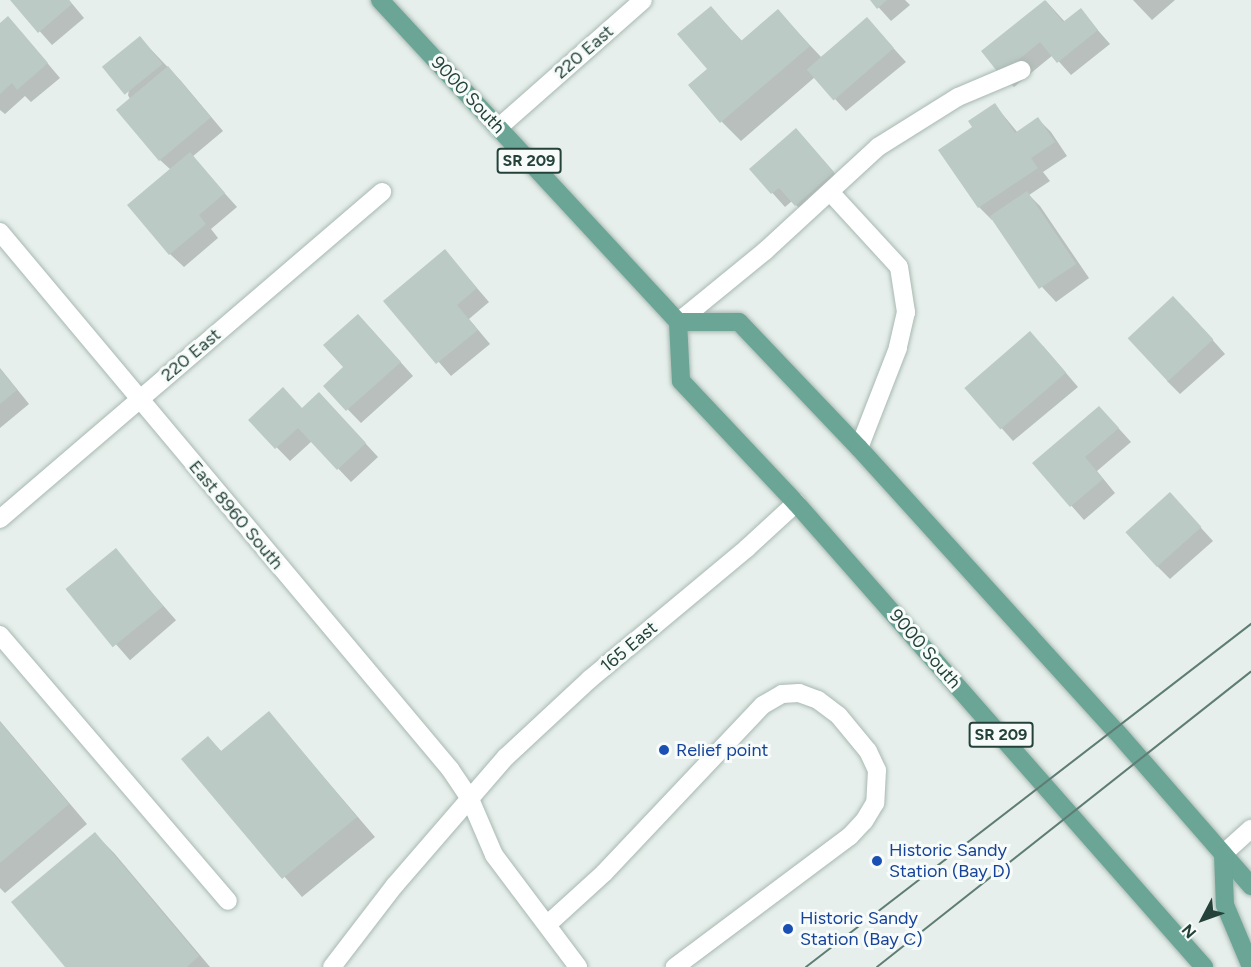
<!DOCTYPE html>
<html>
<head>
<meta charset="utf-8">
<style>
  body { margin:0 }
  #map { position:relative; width:1251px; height:967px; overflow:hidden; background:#e6efeb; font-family:Figtree,sans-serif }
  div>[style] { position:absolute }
  .shadow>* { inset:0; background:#0003; transform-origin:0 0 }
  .building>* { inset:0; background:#bbcac4; transform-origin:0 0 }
  .roads { filter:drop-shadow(0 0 2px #a8b8b2) drop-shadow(0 0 2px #a8b8b2) }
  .minor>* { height:18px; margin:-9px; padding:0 9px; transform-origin:9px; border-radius:9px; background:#fff }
  .major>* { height:18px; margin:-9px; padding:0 9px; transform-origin:9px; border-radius:9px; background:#6aa596 }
  .tram>* { height:1.5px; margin:-0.75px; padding:0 0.75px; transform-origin:0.75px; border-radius:0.75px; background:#5f7d75 }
  .dots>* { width:16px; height:16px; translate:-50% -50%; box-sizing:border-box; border:3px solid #f7fbf9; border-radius:50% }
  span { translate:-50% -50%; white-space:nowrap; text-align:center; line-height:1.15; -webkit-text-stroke:6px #f7fbf9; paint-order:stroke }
  .shield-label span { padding:2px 4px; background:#f7fbf9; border:2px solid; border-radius:4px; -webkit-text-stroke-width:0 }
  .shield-label { font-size:16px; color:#24423a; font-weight:700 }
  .street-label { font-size:18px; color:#24423a }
  .transit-label { font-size:18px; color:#164399 }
  .left { translate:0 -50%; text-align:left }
  .north { position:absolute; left:1173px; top:889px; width:60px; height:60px; -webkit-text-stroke:4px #f7fbf9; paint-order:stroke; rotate:229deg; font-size:16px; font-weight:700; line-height:24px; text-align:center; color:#24423a }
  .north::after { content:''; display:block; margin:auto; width:21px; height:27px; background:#24423a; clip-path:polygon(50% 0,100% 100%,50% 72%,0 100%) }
</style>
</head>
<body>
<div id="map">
  <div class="shadow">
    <div style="clip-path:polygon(12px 0,69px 0,84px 18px,52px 45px)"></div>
    <div style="clip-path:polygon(872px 0,905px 0,910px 5px,891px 21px)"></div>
    <div style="clip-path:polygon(1133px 0,1175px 0,1152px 20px)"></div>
    <div style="clip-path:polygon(1046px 1px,1065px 22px,1080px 10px,1110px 44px,1071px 75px,1053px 55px,1014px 87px,1001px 74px)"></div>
    <div style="clip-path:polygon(711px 8px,742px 41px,778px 11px,821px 57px,867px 19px,906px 62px,846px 111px,815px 77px,741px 141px,722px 122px,709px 69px)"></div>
    <div style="clip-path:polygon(0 25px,21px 32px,60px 78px,31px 102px,25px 96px,5px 114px,0 110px)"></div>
    <div style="clip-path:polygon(140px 38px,181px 81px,223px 131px,192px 157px,237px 207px,211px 229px,218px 238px,184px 267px,170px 254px,171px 170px,160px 160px,128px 95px)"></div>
    <div style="clip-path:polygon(995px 105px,1018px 133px,1038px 119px,1051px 132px,1067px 156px,1043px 172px,1050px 181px,1029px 195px,1040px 206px,1089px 278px,1056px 302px,1043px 288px,994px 219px,992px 220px,979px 207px,974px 128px)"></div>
    <div style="clip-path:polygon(796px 130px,846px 186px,809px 218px,792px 201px,785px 207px,751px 169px)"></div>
    <div style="clip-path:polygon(445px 251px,489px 302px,469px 319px,490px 344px,451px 376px,386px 301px)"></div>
    <div style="clip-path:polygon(1187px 311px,1225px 354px,1180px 394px,1167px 381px)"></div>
    <div style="clip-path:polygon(371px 329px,413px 376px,361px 423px,325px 386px,345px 368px)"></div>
    <div style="clip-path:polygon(1043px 346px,1078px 387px,1013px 441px,966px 388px)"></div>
    <div style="clip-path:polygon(0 368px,29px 404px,0 428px)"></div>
    <div style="clip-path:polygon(332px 407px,378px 457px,351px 482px,312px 441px,290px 461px,250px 420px,303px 409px)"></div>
    <div style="clip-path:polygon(1112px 421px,1131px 442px,1097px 471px,1115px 493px,1084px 520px,1034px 463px)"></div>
    <div style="clip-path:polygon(1170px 494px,1213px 541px,1170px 579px,1157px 566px)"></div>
    <div style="left:115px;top:550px;width:93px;height:61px;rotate:49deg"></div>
    <div style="clip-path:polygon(269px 713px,375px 837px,302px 897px,183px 759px,208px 738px,222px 752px)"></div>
    <div style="clip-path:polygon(0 721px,87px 824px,5px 893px,0 888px)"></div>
    <div style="clip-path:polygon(95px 834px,114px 853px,210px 967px,67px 967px)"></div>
  </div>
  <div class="building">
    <div style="clip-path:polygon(10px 0,69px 0,72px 4px,38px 33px)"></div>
    <div style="clip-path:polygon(870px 0,887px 0,877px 9px)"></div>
    <div style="clip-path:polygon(1045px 0,1063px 22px,1081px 8px,1098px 30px,1057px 63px,1040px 42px,1000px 75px,981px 51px)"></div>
    <div style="clip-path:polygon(711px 6px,741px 41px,778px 9px,810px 46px,720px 123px,688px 85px,707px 69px,677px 34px)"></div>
    <div style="clip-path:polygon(8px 16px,48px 63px,17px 90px,12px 83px,0 94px,0 23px)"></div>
    <div style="left:867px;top:17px;width:41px;height:80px;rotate:49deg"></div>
    <div style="left:140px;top:36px;width:36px;height:49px;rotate:51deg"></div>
    <div style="left:168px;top:66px;width:67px;height:68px;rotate:50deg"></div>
    <div style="clip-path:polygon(995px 103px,1015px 133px,1038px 117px,1055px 142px,1031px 158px,1038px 168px,978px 208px,938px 150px,972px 127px,968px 121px)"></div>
    <div style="clip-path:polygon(796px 128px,834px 172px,795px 206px,779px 188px,771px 194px,749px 169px)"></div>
    <div style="clip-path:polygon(190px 152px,225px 193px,199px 215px,206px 224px,169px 255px,127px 205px)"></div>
    <div style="left:1027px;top:191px;width:88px;height:45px;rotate:56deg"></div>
    <div style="clip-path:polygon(445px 249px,477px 288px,457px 305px,478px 330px,436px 364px,383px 301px)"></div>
    <div style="left:1173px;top:296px;width:59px;height:62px;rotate:47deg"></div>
    <div style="clip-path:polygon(358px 314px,401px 362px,346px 411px,323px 386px,343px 367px,323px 345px)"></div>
    <div style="left:1030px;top:331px;width:55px;height:87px;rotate:49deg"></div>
    <div style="clip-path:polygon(0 369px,17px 390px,0 404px)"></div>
    <div style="clip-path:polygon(283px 387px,302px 408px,319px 392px,366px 443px,337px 470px,298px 428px,275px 449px,248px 420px)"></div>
    <div style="clip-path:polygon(1099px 406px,1119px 428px,1085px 457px,1103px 479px,1070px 507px,1032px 463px)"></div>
    <div style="left:1170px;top:492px;width:47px;height:60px;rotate:48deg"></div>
    <div style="left:116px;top:548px;width:75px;height:65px;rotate:51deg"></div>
    <div style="clip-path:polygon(269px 711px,357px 817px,282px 879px,181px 759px,208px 736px,221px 751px)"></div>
    <div style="clip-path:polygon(0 722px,69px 804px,0 863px)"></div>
    <div style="clip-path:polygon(95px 832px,199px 956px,187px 967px,65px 967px,11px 902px)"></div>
  </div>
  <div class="roads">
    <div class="minor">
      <div style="left:498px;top:128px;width:193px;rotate:-41.4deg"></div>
      <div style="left:831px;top:193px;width:100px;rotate:47.4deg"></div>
      <div style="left:899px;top:267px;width:46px;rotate:81.2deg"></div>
      <div style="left:906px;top:312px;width:37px;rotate:103deg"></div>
      <div style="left:898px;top:348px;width:107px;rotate:111.3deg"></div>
      <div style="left:0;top:232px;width:701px;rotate:50.04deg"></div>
      <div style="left:450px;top:769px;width:36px;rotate:56deg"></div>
      <div style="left:470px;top:799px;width:61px;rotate:66.8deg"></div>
      <div style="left:494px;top:855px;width:140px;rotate:53.1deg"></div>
      <div style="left:678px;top:322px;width:112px;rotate:-39.2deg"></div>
      <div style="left:765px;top:251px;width:154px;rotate:-42.6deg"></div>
      <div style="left:878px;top:147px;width:94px;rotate:-32deg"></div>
      <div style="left:958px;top:97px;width:69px;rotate:-22.9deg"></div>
      <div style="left:0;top:519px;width:503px;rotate:-40.56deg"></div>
      <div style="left:0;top:635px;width:350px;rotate:49.4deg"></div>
      <div style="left:1223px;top:854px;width:38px;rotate:-42deg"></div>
      <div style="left:548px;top:924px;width:76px;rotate:-42.3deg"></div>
      <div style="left:604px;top:873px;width:231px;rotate:-46.6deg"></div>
      <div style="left:763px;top:705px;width:22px;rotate:-30deg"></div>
      <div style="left:782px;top:694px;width:17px;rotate:-3deg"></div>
      <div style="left:799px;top:693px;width:20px;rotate:20deg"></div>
      <div style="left:818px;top:700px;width:26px;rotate:37deg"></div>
      <div style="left:839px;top:716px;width:45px;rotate:50.4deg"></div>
      <div style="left:868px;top:751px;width:21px;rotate:65deg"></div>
      <div style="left:877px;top:770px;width:33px;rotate:93deg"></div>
      <div style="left:875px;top:803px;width:21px;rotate:121deg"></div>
      <div style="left:864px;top:821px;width:21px;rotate:133deg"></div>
      <div style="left:850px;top:836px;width:219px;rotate:143.2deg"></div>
      <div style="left:332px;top:967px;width:103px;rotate:-52.5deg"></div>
      <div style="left:395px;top:885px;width:169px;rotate:-49.1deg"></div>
      <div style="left:506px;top:757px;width:115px;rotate:-42.9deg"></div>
      <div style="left:590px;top:679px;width:204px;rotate:-39.8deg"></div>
      <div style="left:747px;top:548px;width:67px;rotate:-42.6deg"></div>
    </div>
    <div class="major">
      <div style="left:380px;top:0;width:439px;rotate:47.2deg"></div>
      <div style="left:678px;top:322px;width:59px;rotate:87.1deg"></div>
      <div style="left:681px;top:381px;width:168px;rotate:46.7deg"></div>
      <div style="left:796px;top:503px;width:618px;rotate:48.67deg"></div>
      <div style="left:678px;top:322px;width:61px"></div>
      <div style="left:739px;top:322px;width:174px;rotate:46.4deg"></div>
      <div style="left:859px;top:448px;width:382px;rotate:47.8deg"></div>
      <div style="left:1116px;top:731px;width:206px;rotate:48.9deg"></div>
      <div style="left:1223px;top:854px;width:51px;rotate:87.8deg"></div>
      <div style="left:1225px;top:905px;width:67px;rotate:67.2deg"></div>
    </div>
  </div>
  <div class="tram">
    <div style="left:806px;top:967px;width:562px;rotate:-37.62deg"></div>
    <div style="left:877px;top:967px;width:476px;rotate:-38.3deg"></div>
  </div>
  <div class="dots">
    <div style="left:664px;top:750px;background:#1a4fb4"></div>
    <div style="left:877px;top:861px;background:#1a4fb4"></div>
    <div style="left:788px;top:929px;background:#1a4fb4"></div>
  </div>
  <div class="shield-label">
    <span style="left:529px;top:161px">SR 209</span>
    <span style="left:1001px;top:735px">SR 209</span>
  </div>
  <div class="street-label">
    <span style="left:584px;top:52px;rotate:-41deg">220 East</span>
    <span style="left:468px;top:95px;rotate:47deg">9000 South</span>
    <span style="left:191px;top:355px;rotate:-40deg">220 East</span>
    <span style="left:236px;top:515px;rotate:50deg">East 8960 South</span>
    <span style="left:629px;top:647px;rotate:-40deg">165 East</span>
    <span style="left:925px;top:649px;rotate:49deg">9000 South</span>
  </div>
  <div class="transit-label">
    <span class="left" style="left:676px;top:750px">Relief point</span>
    <span class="left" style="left:889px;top:861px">Historic Sandy<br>Station (Bay D)</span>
    <span class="left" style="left:800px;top:929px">Historic Sandy<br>Station (Bay C)</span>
  </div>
  <div class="north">N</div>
</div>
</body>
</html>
